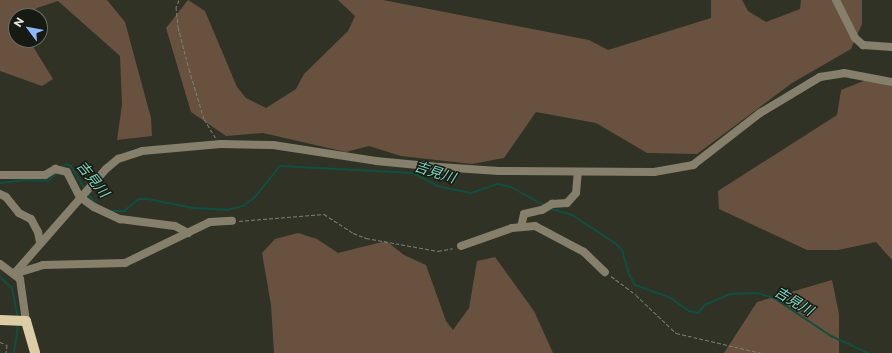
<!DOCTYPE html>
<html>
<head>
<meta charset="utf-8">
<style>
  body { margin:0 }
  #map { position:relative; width:892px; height:353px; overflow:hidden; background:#2f3224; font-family:Montserrat,"Noto Sans JP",sans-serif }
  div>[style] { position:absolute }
  .green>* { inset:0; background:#68523f }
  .stream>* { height:2px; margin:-1px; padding:0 1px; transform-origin:1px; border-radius:1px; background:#104f42 }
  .path>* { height:1px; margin-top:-0.5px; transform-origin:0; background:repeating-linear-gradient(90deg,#7c7f73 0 4px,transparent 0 6px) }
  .minor>* { height:8px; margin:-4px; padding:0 4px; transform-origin:4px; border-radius:4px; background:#867f6b }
  .major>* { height:10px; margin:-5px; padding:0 5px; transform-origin:5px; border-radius:5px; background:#dccda4 }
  span { translate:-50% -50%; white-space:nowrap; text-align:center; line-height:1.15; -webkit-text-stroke:3px #171913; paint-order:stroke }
  .water-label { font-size:14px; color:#7bd8bf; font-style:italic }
  .north { position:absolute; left:8px; top:8px; width:40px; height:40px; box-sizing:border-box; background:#171913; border:1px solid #6a6c65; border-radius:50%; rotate:302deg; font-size:11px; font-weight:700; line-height:16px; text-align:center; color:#e7e9e0 }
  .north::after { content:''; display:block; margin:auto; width:14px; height:18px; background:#8db9fc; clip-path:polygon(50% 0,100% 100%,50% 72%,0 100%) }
</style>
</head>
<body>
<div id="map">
  <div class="green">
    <div style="clip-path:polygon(0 0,107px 0,125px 22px,151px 118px,152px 136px,117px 140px,122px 105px,120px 56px,58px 1px,37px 8px,30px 16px,16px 16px,16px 40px,29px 40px,53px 79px,42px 86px,0 71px)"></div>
    <div style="clip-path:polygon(188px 0,205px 11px,237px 87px,246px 98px,266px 108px,296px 89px,304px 74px,348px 31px,355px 16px,338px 0,383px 0,589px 40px,608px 50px,711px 18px,711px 0,742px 0,748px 11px,766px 22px,800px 9px,801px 0,862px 0,862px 24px,851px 49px,792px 83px,697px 154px,647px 153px,596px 123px,536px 112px,504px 158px,472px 164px,401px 156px,369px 146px,346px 152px,263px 133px,226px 136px,191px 112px,166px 28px)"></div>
    <div style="clip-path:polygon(871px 78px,892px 84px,892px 260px,876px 242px,838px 250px,807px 250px,719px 209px,718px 191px,837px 115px,841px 90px)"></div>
    <div style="clip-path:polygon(298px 233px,317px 239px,338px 253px,386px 241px,404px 255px,426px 265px,446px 321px,453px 330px,469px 308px,477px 261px,495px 257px,534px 311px,553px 353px,274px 353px,271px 305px,262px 253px,275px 239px)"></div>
    <div style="clip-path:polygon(832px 280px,839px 314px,839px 353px,724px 353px,757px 302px)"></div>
  </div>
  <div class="stream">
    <div style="left:62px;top:168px;width:6px;rotate:-45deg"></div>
    <div style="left:66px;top:164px;width:5px;rotate:22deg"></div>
    <div style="left:71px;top:166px;width:27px;rotate:59deg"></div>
    <div style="left:0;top:183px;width:25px;rotate:-7deg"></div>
    <div style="left:25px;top:180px;width:23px;rotate:2deg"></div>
    <div style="left:48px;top:181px;width:13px;rotate:-42deg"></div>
    <div style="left:87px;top:193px;width:16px;rotate:50deg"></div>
    <div style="left:549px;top:208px;width:24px;rotate:17deg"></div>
    <div style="left:572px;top:215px;width:51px;rotate:33.1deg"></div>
    <div style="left:615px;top:243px;width:10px;rotate:45deg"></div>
    <div style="left:622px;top:250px;width:25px;rotate:74deg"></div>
    <div style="left:629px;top:274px;width:13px;rotate:61deg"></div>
    <div style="left:635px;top:285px;width:38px;rotate:20deg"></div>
    <div style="left:671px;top:298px;width:22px;rotate:36deg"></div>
    <div style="left:689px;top:311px;width:9px;rotate:13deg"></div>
    <div style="left:698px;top:313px;width:11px;rotate:-49deg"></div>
    <div style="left:705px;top:305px;width:27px;rotate:-24deg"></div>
    <div style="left:730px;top:294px;width:27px;rotate:-2deg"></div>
    <div style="left:757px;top:293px;width:18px;rotate:16deg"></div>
    <div style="left:774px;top:298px;width:69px;rotate:33.7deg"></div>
    <div style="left:831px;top:336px;width:41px;rotate:24.7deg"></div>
    <div style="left:110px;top:211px;width:14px"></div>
    <div style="left:124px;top:211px;width:19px;rotate:-39deg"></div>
    <div style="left:139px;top:199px;width:9px"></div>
    <div style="left:148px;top:199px;width:46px;rotate:11.3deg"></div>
    <div style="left:193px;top:208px;width:34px;rotate:3deg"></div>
    <div style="left:227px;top:210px;width:16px;rotate:-14deg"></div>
    <div style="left:243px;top:206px;width:14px;rotate:-36deg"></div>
    <div style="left:254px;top:198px;width:41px;rotate:-50.9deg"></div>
    <div style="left:280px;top:166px;width:133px;rotate:3deg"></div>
    <div style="left:413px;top:173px;width:27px;rotate:28deg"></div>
    <div style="left:437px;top:186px;width:35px;rotate:12deg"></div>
    <div style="left:471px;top:193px;width:28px;rotate:-19deg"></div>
    <div style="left:497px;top:184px;width:14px;rotate:12deg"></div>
    <div style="left:511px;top:187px;width:39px;rotate:29deg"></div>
    <div style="left:0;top:277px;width:16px;rotate:43deg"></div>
    <div style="left:12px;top:288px;width:31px;rotate:79deg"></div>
    <div style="left:14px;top:353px;width:28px;rotate:-82deg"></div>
  </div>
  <div class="path">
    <div style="left:179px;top:0;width:8px;rotate:113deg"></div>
    <div style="left:176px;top:7px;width:20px;rotate:84deg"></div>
    <div style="left:178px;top:27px;width:43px;rotate:75.3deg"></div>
    <div style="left:189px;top:69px;width:52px;rotate:73.3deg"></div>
    <div style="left:204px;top:119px;width:22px;rotate:58deg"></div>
    <div style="left:239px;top:221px;width:85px;rotate:-4.7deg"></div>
    <div style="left:324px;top:214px;width:35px;rotate:33deg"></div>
    <div style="left:353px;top:233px;width:14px;rotate:21deg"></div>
    <div style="left:366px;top:238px;width:73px;rotate:10.2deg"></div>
    <div style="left:438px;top:251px;width:15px;rotate:-11deg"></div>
    <div style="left:611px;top:276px;width:31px;rotate:37deg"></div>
    <div style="left:636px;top:295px;width:55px;rotate:43.5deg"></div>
    <div style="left:676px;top:333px;width:88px;rotate:13.1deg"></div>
    <div style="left:0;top:342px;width:8px;rotate:23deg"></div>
    <div style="left:7px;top:345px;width:8px;rotate:97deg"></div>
  </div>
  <div class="minor">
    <div style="left:836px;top:0;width:42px;rotate:63.4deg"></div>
    <div style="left:855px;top:38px;width:11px;rotate:41deg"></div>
    <div style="left:863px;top:45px;width:29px;rotate:4deg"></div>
    <div style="left:0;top:175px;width:45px"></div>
    <div style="left:45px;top:175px;width:12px;rotate:-31deg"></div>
    <div style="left:55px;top:169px;width:12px;rotate:14deg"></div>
    <div style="left:67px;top:172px;width:28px;rotate:63deg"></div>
    <div style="left:80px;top:197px;width:17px;rotate:36deg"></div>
    <div style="left:94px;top:207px;width:29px;rotate:25deg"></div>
    <div style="left:120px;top:219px;width:55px;rotate:7.3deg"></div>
    <div style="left:175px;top:226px;width:15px;rotate:28deg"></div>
    <div style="left:0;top:194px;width:7px;rotate:27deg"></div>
    <div style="left:6px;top:197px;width:21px;rotate:51deg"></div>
    <div style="left:19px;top:213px;width:13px;rotate:27deg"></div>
    <div style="left:31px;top:219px;width:15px;rotate:62deg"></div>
    <div style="left:38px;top:232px;width:10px;rotate:79deg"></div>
    <div style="left:521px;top:227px;width:13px;rotate:-77deg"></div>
    <div style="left:524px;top:214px;width:18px;rotate:-13deg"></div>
    <div style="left:542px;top:210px;width:12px;rotate:-31deg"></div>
    <div style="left:552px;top:204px;width:15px;rotate:-4deg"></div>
    <div style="left:567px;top:203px;width:13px;rotate:-48deg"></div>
    <div style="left:576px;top:193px;width:21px;rotate:-85deg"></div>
    <div style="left:461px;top:246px;width:54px;rotate:-19.4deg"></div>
    <div style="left:512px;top:228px;width:23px;rotate:-5deg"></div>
    <div style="left:535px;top:226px;width:55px;rotate:28deg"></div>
    <div style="left:584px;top:252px;width:29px;rotate:44deg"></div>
    <div style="left:0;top:264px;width:25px;rotate:37deg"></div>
    <div style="left:20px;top:279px;width:42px;rotate:81.9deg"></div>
    <div style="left:14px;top:274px;width:140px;rotate:-48.8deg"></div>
    <div style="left:106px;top:169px;width:16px;rotate:-40deg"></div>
    <div style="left:118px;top:159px;width:25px;rotate:-18deg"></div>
    <div style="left:142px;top:151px;width:79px;rotate:-5.1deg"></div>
    <div style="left:221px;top:144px;width:52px;rotate:1.1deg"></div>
    <div style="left:273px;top:145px;width:104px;rotate:8.8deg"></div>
    <div style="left:376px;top:161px;width:63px;rotate:5.4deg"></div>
    <div style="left:439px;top:167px;width:60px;rotate:3.8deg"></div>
    <div style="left:499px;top:171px;width:155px;rotate:0.4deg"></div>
    <div style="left:654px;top:172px;width:40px;rotate:-10deg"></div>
    <div style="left:693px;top:165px;width:85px;rotate:-37.8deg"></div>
    <div style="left:760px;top:113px;width:70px;rotate:-31deg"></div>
    <div style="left:820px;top:77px;width:24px;rotate:-9deg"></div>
    <div style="left:844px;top:73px;width:49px;rotate:10.6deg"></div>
    <div style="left:14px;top:274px;width:30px;rotate:-17deg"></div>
    <div style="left:43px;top:265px;width:82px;rotate:-1.4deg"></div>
    <div style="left:125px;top:263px;width:94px;rotate:-25.8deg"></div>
    <div style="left:210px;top:222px;width:22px;rotate:-3deg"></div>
  </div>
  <div class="major">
    <div style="left:0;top:320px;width:26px;rotate:2deg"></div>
    <div style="left:26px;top:321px;width:33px;rotate:74deg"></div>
  </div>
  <div class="water-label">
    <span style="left:435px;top:172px;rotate:18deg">吉見川</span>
    <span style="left:93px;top:179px;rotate:51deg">吉見川</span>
    <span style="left:794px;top:301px;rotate:31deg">吉見川</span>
  </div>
  <div class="north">N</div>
</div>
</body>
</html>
